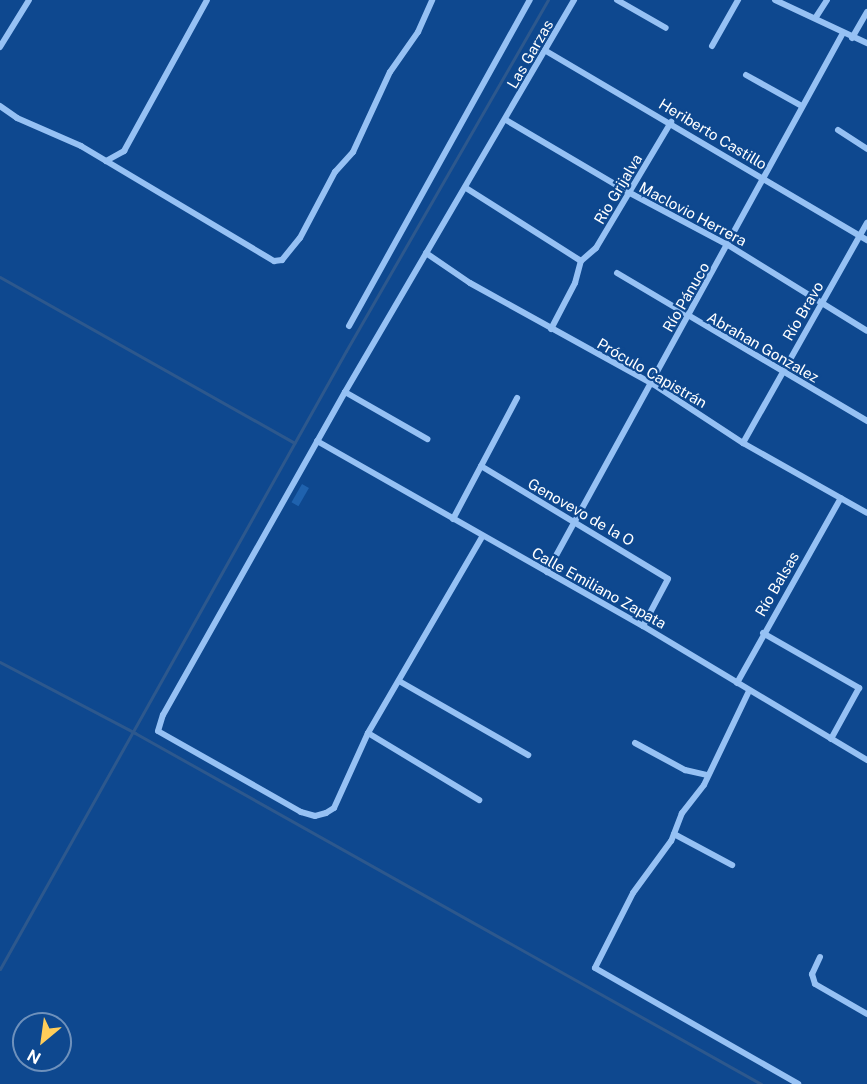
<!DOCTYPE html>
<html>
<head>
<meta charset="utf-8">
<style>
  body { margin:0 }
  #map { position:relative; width:867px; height:1084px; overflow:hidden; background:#0e488f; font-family:"Public Sans",sans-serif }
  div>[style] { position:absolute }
  .green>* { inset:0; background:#1f62ae; transform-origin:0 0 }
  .stream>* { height:3px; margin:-1.5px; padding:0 1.5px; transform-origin:1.5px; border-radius:1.5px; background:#2d588d }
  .minor>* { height:6px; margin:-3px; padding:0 3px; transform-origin:3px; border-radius:3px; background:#96c1f4 }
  span { translate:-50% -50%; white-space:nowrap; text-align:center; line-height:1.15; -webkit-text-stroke:4.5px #0e488f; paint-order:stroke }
  .street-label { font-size:15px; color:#fff }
  .north { position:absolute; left:12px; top:1012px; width:60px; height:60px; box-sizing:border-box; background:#0e488f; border:2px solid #6e91bc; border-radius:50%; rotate:209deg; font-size:16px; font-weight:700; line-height:24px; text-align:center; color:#fff }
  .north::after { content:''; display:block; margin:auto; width:21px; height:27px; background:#ffcd59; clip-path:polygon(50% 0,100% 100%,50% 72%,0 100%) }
</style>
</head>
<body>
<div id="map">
  <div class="green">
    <div style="left:302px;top:484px;width:8px;height:21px;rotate:30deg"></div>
  </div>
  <div class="stream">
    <div style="left:0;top:277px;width:338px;rotate:29.4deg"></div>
    <div style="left:0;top:662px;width:153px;rotate:27.7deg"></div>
    <div style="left:135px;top:733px;width:718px;rotate:29.28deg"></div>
    <div style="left:0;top:969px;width:708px;rotate:-60.76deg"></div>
    <div style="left:346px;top:351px;width:405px;rotate:-60.1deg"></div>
  </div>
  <div class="minor">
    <div style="left:617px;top:0;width:56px;rotate:29.7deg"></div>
    <div style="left:775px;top:0;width:102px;rotate:25.1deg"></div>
    <div style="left:816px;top:17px;width:20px;rotate:-57deg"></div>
    <div style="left:852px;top:38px;width:30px;rotate:-60deg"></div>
    <div style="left:712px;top:46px;width:53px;rotate:-60.5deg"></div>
    <div style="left:0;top:47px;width:55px;rotate:-58.3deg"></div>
    <div style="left:546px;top:51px;width:373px;rotate:30.5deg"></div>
    <div style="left:746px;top:75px;width:64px;rotate:29deg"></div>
    <div style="left:0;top:106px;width:21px;rotate:35deg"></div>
    <div style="left:17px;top:118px;width:70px;rotate:23.6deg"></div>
    <div style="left:81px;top:146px;width:225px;rotate:30.8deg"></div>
    <div style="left:274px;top:261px;width:8px;rotate:-7deg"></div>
    <div style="left:282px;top:260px;width:28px;rotate:-51deg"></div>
    <div style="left:300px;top:238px;width:75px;rotate:-62.1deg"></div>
    <div style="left:335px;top:172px;width:27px;rotate:-48deg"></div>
    <div style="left:353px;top:152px;width:88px;rotate:-65.2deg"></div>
    <div style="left:390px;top:72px;width:49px;rotate:-55deg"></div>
    <div style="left:418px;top:32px;width:35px;rotate:-66deg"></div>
    <div style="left:506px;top:120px;width:144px;rotate:30.5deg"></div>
    <div style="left:630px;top:193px;width:111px;rotate:28deg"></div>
    <div style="left:728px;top:245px;width:163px;rotate:31.7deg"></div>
    <div style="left:838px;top:130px;width:35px;rotate:33deg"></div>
    <div style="left:106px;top:161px;width:21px;rotate:-29deg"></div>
    <div style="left:124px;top:151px;width:172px;rotate:-61.2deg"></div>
    <div style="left:466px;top:188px;width:136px;rotate:32.4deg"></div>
    <div style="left:426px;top:253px;width:53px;rotate:34.3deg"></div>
    <div style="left:470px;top:283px;width:209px;rotate:28.9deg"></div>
    <div style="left:653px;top:384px;width:108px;rotate:33.2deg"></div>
    <div style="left:743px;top:443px;width:142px;rotate:29.4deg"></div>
    <div style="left:617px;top:273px;width:291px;rotate:30.6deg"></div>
    <div style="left:349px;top:326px;width:373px;rotate:-61deg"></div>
    <div style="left:551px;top:329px;width:52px;rotate:-62.4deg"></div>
    <div style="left:575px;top:283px;width:23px;rotate:-75deg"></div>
    <div style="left:581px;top:261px;width:20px;rotate:-41deg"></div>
    <div style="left:596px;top:248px;width:147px;rotate:-59.2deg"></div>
    <div style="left:345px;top:392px;width:95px;rotate:29.8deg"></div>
    <div style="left:317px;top:441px;width:375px;rotate:29.6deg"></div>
    <div style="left:643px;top:626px;width:261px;rotate:30.9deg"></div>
    <div style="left:743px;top:443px;width:253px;rotate:-60.6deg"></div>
    <div style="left:481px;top:466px;width:218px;rotate:31.1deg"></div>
    <div style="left:668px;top:579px;width:53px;rotate:118deg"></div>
    <div style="left:453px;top:519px;width:137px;rotate:-62.1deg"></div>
    <div style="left:482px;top:537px;width:227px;rotate:120.2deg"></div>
    <div style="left:368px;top:733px;width:82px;rotate:114.4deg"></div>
    <div style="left:334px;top:808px;width:9px;rotate:148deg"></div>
    <div style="left:326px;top:813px;width:11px;rotate:165deg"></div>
    <div style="left:315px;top:816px;width:15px;rotate:-164deg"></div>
    <div style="left:301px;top:812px;width:164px;rotate:-150.5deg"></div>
    <div style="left:158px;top:731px;width:17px;rotate:-73deg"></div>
    <div style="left:163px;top:715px;width:371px;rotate:-60.6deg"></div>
    <div style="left:345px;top:392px;width:454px;rotate:-59.7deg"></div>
    <div style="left:547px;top:572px;width:615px;rotate:-61.23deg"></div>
    <div style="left:763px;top:633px;width:111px;rotate:29.8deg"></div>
    <div style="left:859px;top:688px;width:58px;rotate:118.8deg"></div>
    <div style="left:399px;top:681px;width:149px;rotate:29.8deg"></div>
    <div style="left:737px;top:683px;width:212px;rotate:-60.7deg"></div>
    <div style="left:749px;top:691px;width:104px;rotate:115.6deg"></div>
    <div style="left:704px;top:785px;width:36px;rotate:128deg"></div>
    <div style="left:682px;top:813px;width:30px;rotate:111deg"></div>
    <div style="left:671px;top:841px;width:64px;rotate:126.2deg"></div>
    <div style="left:633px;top:893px;width:84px;rotate:116.9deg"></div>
    <div style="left:595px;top:968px;width:234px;rotate:29.7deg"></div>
    <div style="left:368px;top:733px;width:130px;rotate:31.1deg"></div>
    <div style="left:635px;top:743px;width:57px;rotate:28.4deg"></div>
    <div style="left:685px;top:770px;width:22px;rotate:13deg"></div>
    <div style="left:674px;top:834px;width:66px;rotate:28.1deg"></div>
    <div style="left:820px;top:957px;width:19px;rotate:115deg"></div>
    <div style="left:812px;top:974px;width:10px;rotate:73deg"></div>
    <div style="left:815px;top:984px;width:60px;rotate:30deg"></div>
  </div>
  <div class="street-label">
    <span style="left:530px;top:54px;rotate:-60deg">Las Garzas</span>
    <span style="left:713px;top:134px;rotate:31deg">Heriberto Castillo</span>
    <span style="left:618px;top:189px;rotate:-59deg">Rio Grijalva</span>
    <span style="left:693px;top:214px;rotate:28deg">Maclovio Herrera</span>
    <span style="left:686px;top:297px;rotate:-60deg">Río Pánuco</span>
    <span style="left:803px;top:311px;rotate:-60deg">Río Bravo</span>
    <span style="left:763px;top:347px;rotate:30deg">Abrahan Gonzalez</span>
    <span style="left:652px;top:373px;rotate:30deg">Próculo Capistrán</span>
    <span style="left:581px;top:512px;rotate:30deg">Genovevo de la O</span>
    <span style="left:777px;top:584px;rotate:-60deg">Río Balsas</span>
    <span style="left:599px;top:588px;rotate:29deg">Calle Emiliano Zapata</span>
  </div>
  <div class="north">N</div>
</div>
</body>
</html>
